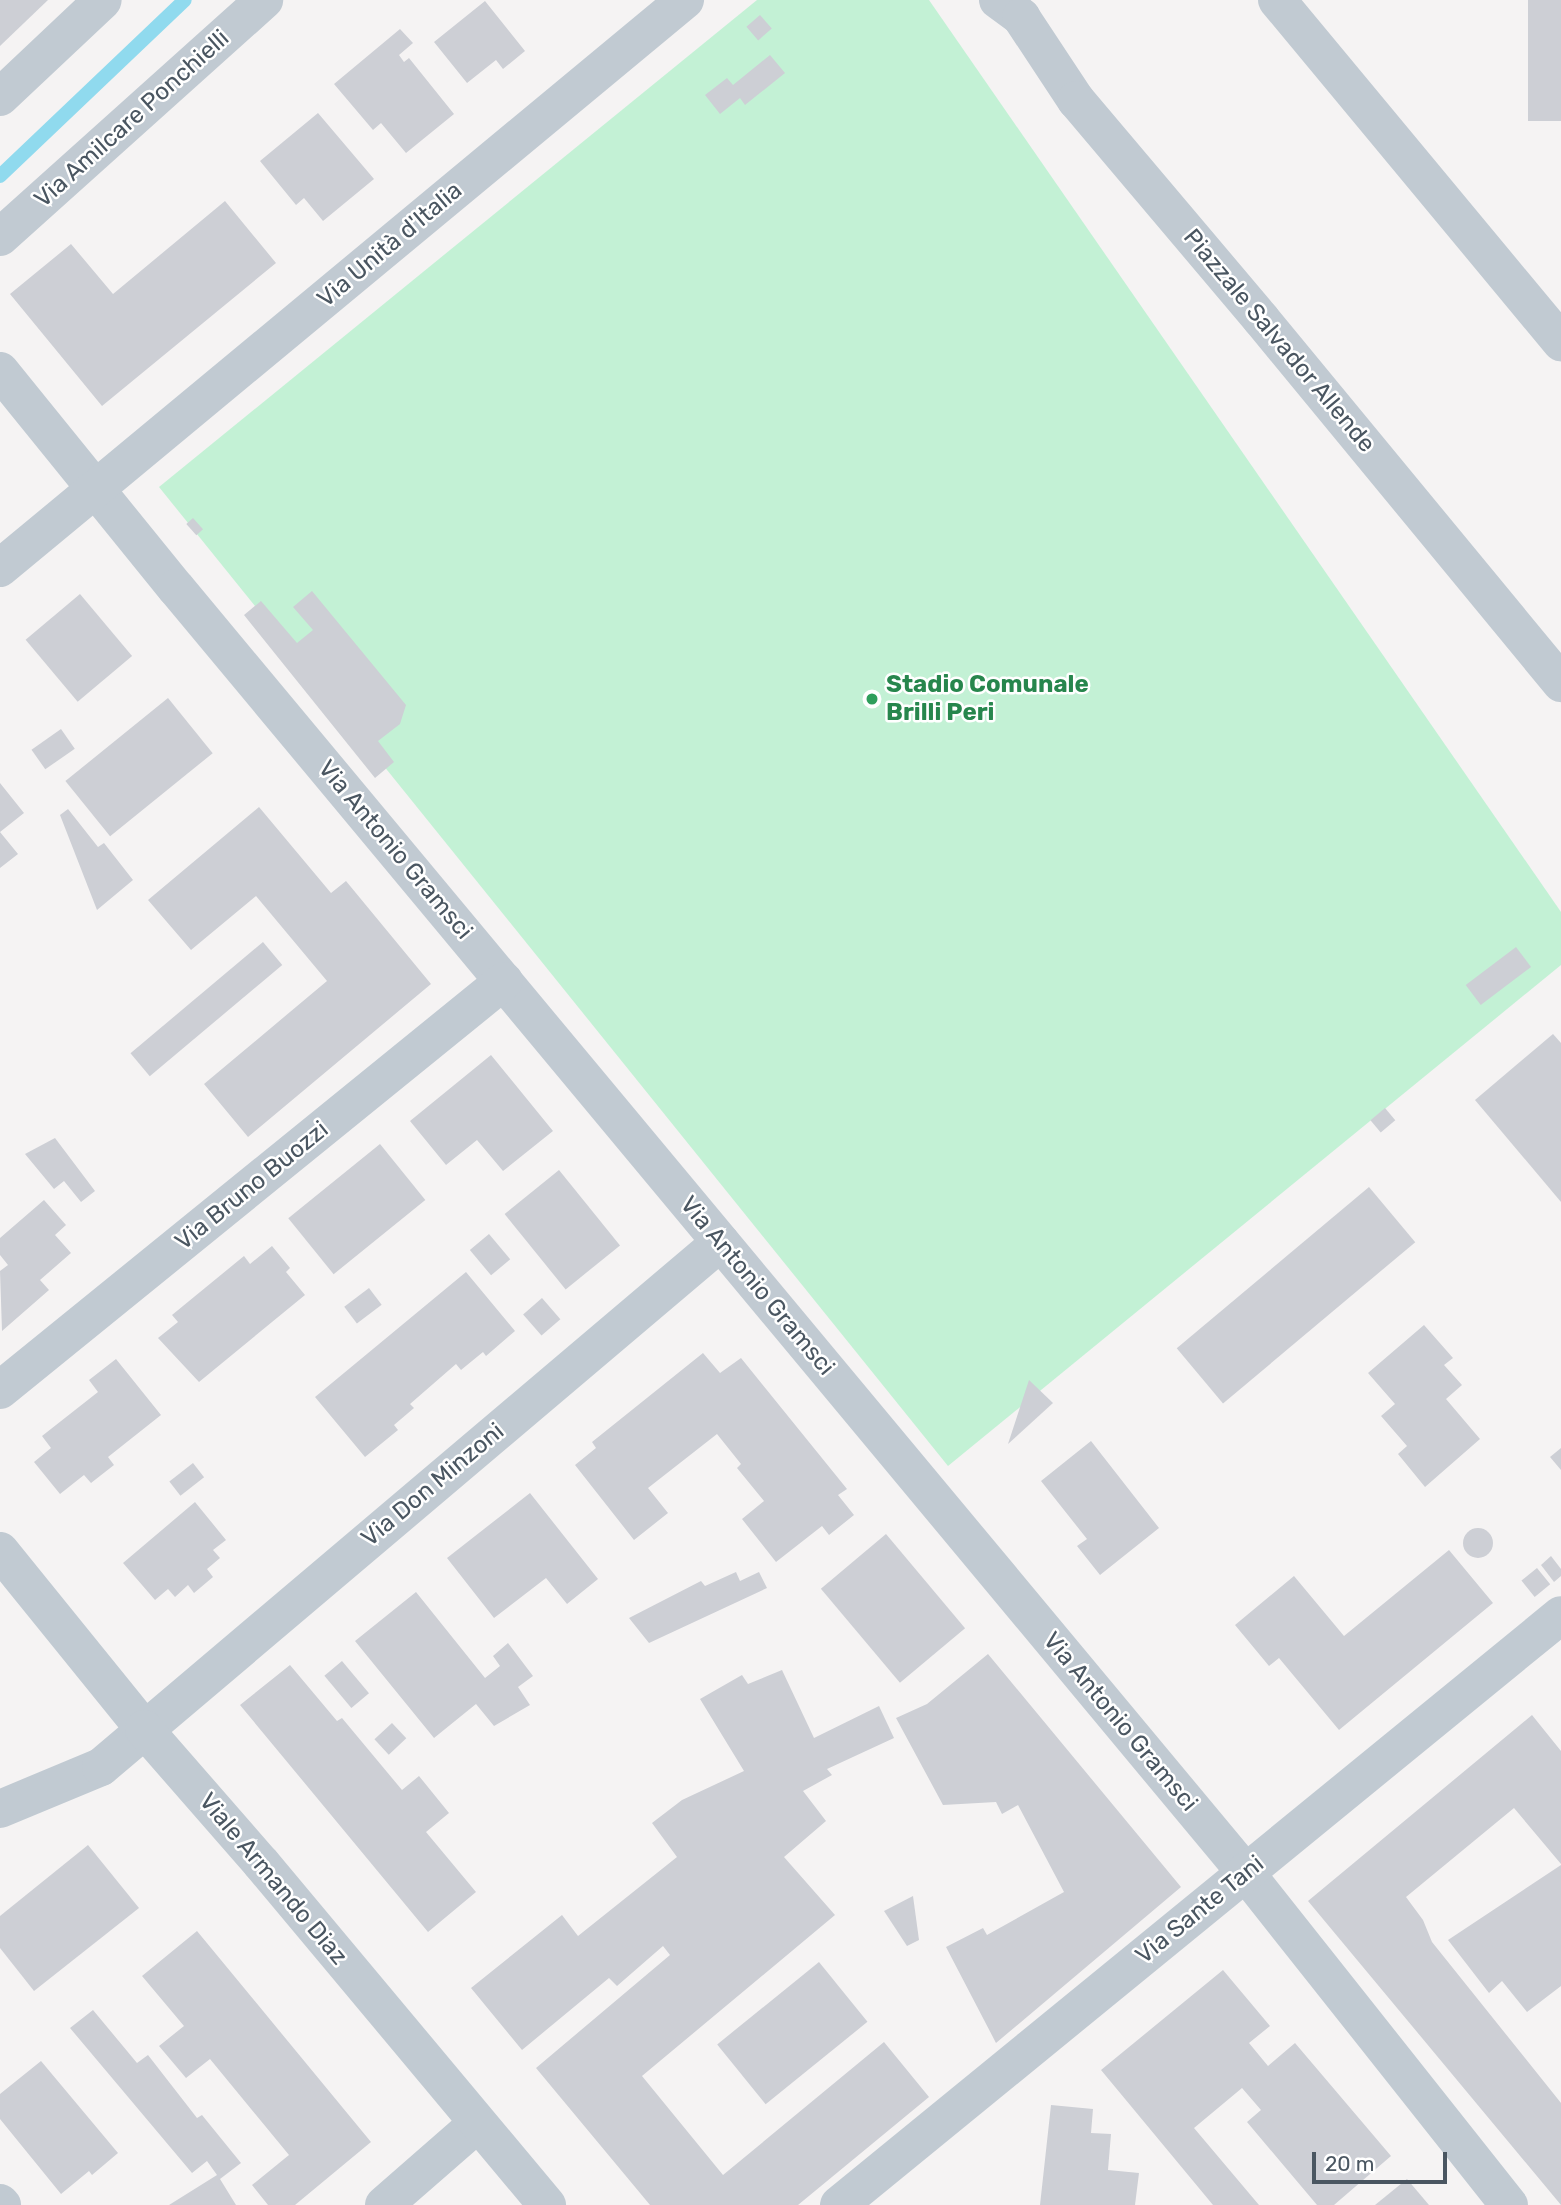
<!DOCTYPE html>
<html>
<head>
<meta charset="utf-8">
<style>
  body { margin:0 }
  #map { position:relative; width:1561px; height:2205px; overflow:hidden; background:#f5f3f3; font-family:Rubik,sans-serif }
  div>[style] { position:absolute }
  .green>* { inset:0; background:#c3f1d5 }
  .stream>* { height:14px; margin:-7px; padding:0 7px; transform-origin:7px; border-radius:7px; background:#90daee }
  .building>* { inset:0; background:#cdcfd5; transform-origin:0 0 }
  .round { border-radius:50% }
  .minor>* { height:38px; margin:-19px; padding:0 19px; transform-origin:19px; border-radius:19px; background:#c1cad2 }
  .tertiary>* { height:38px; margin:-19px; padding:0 19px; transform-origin:19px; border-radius:19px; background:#c1cad2 }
  .dots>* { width:19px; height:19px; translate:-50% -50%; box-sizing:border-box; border:4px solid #fff; border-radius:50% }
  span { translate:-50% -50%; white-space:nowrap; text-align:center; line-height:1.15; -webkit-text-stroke:5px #fff; paint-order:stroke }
  .street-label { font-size:24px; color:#4a5661 }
  .leisure-label { font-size:24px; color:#27864d; font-weight:700 }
  .left { translate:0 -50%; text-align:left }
  .scale { position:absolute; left:1312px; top:2152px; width:135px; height:32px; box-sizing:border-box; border:4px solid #4a5661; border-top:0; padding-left:9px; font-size:21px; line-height:24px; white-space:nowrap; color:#4a5661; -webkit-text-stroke:5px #fff; paint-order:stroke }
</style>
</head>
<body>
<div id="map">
  <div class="green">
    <div style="clip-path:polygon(757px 0,929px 0,1561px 912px,1561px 965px,948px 1466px,159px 487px)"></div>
  </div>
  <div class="stream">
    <div style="left:0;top:176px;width:255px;rotate:-43.6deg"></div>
  </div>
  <div class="building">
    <div style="clip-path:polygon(0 0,48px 0,0 46px)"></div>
    <div style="left:1528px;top:0;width:33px;height:121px"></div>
    <div style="clip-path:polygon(485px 1px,525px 51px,503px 69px,496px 60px,467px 83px,434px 42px)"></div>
    <div style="left:760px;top:15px;width:18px;height:18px;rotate:49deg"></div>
    <div style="clip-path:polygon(400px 29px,413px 43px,399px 55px,404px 62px,409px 58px,454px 114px,406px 153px,381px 123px,373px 130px,334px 84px)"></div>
    <div style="clip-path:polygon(770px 55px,785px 73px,745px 105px,740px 98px,720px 114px,705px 95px,727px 78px,733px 85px)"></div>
    <div style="clip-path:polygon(318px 113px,374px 179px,323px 221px,304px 198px,296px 205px,260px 161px)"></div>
    <div style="clip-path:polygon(225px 201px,276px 263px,102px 406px,10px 294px,71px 244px,113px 294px)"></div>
    <div style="left:193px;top:518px;width:15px;height:9px;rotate:48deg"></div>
    <div style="clip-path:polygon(312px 591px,406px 705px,400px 724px,378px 741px,394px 762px,375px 778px,244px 615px,261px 601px,297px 643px,313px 630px,293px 607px)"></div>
    <div style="left:80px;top:594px;width:81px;height:71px;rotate:50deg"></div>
    <div style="left:168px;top:698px;width:71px;height:132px;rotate:51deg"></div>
    <div style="left:61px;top:729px;width:24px;height:36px;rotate:55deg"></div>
    <div style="clip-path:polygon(0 783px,24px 813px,0 832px,18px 854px,0 868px)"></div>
    <div style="clip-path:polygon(259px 807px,331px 893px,346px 881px,431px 984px,248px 1137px,204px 1084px,327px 981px,256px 896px,191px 950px,148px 900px)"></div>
    <div style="clip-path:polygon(68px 809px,98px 847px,104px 843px,133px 880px,97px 910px,60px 815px)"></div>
    <div style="left:263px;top:942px;width:30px;height:173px;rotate:50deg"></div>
    <div style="left:1516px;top:947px;width:25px;height:63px;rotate:53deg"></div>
    <div style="clip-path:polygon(1553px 1034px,1561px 1043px,1561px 1202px,1475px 1100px)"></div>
    <div style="clip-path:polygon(491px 1055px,553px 1131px,503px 1171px,477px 1140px,446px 1165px,410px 1121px)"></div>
    <div style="left:1385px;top:1108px;width:16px;height:19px;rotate:50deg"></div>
    <div style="clip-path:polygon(55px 1138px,95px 1191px,81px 1202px,64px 1181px,54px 1189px,25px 1154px)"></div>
    <div style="left:380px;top:1144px;width:72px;height:118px;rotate:51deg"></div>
    <div style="left:559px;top:1170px;width:97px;height:70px;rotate:51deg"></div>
    <div style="left:1369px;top:1187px;width:72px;height:251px;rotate:50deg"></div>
    <div style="clip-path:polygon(44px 1200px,66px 1225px,55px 1235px,71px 1253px,40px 1280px,49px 1290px,2px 1331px,0 1271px,8px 1265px,0 1255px,0 1238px)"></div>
    <div style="left:489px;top:1234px;width:33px;height:25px;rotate:50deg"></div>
    <div style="clip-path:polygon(272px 1246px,290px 1268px,286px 1272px,305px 1295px,199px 1382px,158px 1338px,178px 1322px,172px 1315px,244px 1256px,250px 1264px)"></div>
    <div style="clip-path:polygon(466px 1272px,515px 1331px,486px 1356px,483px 1352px,461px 1370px,456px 1364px,410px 1404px,414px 1408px,394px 1425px,398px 1430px,365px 1457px,315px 1397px)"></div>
    <div style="left:369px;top:1288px;width:21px;height:31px;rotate:53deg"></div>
    <div style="left:542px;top:1298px;width:28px;height:25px;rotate:49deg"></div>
    <div style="clip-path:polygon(1424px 1325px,1453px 1358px,1444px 1365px,1462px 1385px,1446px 1399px,1480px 1439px,1425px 1487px,1398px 1454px,1407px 1446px,1381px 1416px,1395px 1404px,1368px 1373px)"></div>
    <div style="clip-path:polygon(703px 1353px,720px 1373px,741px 1358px,847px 1489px,838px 1495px,854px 1515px,829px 1535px,822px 1526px,776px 1562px,742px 1519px,764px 1501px,737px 1468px,741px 1464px,717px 1434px,648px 1488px,668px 1513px,634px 1540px,575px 1465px,596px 1448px,592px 1442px)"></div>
    <div style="clip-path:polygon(116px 1359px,161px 1415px,108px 1457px,114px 1465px,91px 1483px,84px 1475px,60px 1494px,34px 1462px,51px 1448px,42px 1436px,98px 1392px,89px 1380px)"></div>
    <div style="clip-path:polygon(1029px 1380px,1053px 1403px,1008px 1444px)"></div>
    <div style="clip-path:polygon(1091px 1441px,1159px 1528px,1100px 1575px,1077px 1546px,1087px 1539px,1041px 1481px)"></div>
    <div style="clip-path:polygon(1561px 1448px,1561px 1470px,1550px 1457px)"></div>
    <div style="left:193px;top:1463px;width:18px;height:30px;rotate:52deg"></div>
    <div style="clip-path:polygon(530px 1493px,598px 1579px,567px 1604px,546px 1578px,494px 1618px,447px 1558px)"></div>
    <div style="clip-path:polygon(195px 1502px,226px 1540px,213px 1550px,220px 1558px,207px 1569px,213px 1577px,194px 1593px,188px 1585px,175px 1597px,168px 1589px,155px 1600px,123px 1563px)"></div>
    <div class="round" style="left:1463px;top:1528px;width:30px;height:30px"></div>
    <div style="left:886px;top:1534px;width:123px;height:85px;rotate:50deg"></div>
    <div style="clip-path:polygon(1449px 1550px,1493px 1603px,1339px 1730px,1279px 1658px,1269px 1666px,1235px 1625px,1294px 1576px,1344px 1636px)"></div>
    <div style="clip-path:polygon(1551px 1556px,1561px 1569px,1561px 1576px,1554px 1582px,1541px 1565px)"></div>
    <div style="left:1537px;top:1568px;width:21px;height:20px;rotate:51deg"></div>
    <div style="clip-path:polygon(736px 1572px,740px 1581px,759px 1572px,767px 1588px,649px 1643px,629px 1618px,701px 1581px,705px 1586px)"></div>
    <div style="clip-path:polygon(416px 1592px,485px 1678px,500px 1666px,493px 1656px,508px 1643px,533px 1676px,518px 1687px,530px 1705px,494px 1726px,476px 1704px,434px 1738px,355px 1641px)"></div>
    <div style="clip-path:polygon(988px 1654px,1181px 1887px,996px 2043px,946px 1947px,983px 1928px,987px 1935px,1064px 1892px,1018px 1805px,1002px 1814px,996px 1802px,943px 1805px,896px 1718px,927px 1704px)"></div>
    <div style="left:342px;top:1661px;width:42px;height:23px;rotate:50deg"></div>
    <div style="clip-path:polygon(290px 1665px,337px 1721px,342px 1718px,402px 1790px,419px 1776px,449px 1813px,426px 1832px,476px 1892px,428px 1932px,240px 1705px)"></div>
    <div style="clip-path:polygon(782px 1670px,814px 1738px,879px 1706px,894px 1738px,827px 1769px,832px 1775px,803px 1791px,826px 1821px,784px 1857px,835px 1915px,642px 2076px,723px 2175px,884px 2042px,929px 2097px,798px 2205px,650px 2205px,536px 2068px,670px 1955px,663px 1946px,617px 1986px,609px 1978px,522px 2050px,471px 1988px,562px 1915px,578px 1936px,677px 1857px,652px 1823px,682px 1800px,744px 1771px,700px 1699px,742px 1675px,748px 1684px)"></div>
    <div style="clip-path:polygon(1532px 1715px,1561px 1751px,1561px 1864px,1514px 1808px,1406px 1897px,1423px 1920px,1432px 1942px,1561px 2103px,1561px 2205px,1308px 1901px)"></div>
    <div style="left:392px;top:1723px;width:21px;height:24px;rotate:47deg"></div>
    <div style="clip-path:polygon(88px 1845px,139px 1908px,34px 1991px,0 1948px,0 1916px)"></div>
    <div style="clip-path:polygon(1561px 1865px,1561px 1986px,1527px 2012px,1502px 1981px,1489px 1993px,1448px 1940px)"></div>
    <div style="clip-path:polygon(913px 1896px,919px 1940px,907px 1946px,884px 1911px)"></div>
    <div style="clip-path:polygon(197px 1931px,371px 2142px,295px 2205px,268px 2205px,252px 2185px,289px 2155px,210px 2059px,186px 2078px,159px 2046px,184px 2026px,142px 1976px)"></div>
    <div style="left:819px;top:1962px;width:77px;height:131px;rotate:51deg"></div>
    <div style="clip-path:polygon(1223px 1970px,1270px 2026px,1249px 2043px,1268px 2066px,1295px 2043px,1391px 2156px,1334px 2205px,1317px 2205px,1247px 2122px,1261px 2110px,1242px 2088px,1194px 2128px,1259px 2205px,1213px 2205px,1101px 2070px)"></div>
    <div style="clip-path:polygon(93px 2010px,137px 2063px,148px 2055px,197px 2118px,202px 2115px,241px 2163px,220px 2179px,236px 2205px,169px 2205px,217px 2175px,207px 2161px,192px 2173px,70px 2028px)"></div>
    <div style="clip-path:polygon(41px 2061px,118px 2153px,92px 2175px,89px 2171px,61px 2194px,0 2119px,0 2094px)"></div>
    <div style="clip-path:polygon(1051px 2105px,1093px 2109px,1091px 2133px,1111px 2134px,1108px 2170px,1139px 2173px,1135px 2205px,1040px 2205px)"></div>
    <div style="clip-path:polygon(1407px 2179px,1429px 2205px,1375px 2205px)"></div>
  </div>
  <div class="minor">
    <div style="left:998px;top:0;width:29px;rotate:36deg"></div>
    <div style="left:1021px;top:17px;width:100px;rotate:56.5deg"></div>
    <div style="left:1076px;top:100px;width:287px;rotate:49.8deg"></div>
    <div style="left:1261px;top:319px;width:472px;rotate:50.5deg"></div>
    <div style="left:1277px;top:0;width:445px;rotate:50.3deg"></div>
    <div style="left:0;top:97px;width:141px;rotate:-43.3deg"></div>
    <div style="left:0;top:237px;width:355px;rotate:-41.9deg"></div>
    <div style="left:0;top:371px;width:279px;rotate:51deg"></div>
    <div style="left:176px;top:588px;width:1671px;rotate:50.22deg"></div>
    <div style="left:1245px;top:1872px;width:425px;rotate:51.6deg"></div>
    <div style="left:0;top:568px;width:890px;rotate:-39.67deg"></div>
    <div style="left:0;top:1390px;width:649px;rotate:-39.06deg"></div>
    <div style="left:0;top:1809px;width:109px;rotate:-22.6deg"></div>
    <div style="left:101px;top:1767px;width:812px;rotate:-40.26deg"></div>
    <div style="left:0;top:2203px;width:3px;rotate:45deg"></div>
    <div style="left:384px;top:2205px;width:123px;rotate:-41.1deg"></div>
    <div style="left:839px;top:2205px;width:932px;rotate:-39.25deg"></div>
  </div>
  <div class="tertiary">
    <div style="left:0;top:1551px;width:229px;rotate:51deg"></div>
    <div style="left:144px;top:1729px;width:178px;rotate:48.9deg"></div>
    <div style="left:261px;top:1863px;width:446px;rotate:50.1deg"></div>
  </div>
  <div class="dots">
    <div style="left:872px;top:699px;background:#2e9e5b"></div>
  </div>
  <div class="street-label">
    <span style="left:132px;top:119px;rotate:-42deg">Via Amilcare Ponchielli</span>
    <span style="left:390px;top:245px;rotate:-40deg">Via Unità d'Italia</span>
    <span style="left:1279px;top:341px;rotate:50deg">Piazzale Salvador Allende</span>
    <span style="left:395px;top:850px;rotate:50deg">Via Antonio Gramsci</span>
    <span style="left:252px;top:1186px;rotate:-39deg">Via Bruno Buozzi</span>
    <span style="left:757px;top:1286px;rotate:50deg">Via Antonio Gramsci</span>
    <span style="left:433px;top:1485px;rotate:-40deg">Via Don Minzoni</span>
    <span style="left:1120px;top:1722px;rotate:50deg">Via Antonio Gramsci</span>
    <span style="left:273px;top:1879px;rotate:50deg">Viale Armando Diaz</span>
    <span style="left:1200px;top:1910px;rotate:-39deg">Via Sante Tani</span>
  </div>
  <div class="leisure-label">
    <span class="left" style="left:886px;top:699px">Stadio Comunale<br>Brilli Peri</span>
  </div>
  <div class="scale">20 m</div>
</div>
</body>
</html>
